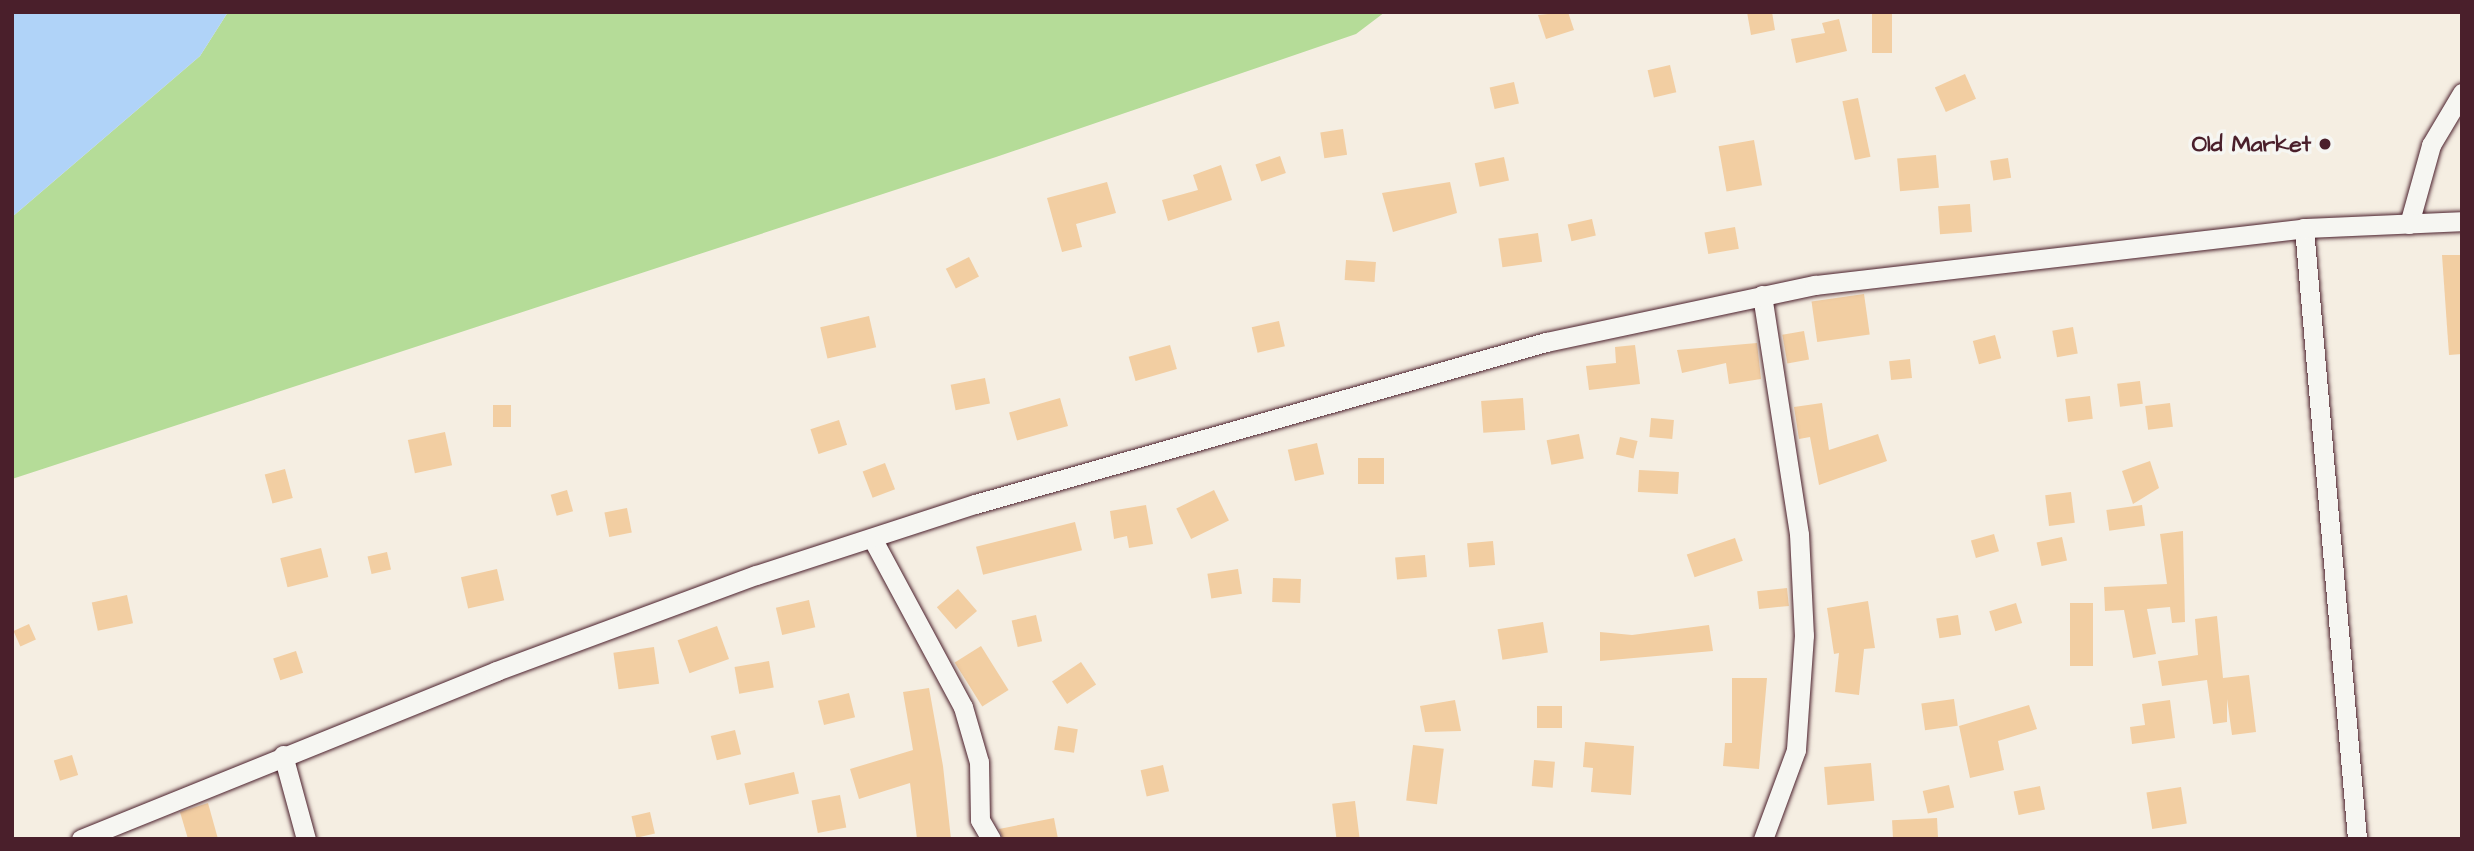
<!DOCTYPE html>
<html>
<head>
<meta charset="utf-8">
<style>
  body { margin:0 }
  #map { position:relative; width:2474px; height:851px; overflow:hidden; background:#f5eee2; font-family:"Architects Daughter",sans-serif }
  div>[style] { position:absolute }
  .green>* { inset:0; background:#b5dc98 }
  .water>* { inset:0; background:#b0d3f8 }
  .building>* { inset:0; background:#f2cea2; transform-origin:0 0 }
  .roads { filter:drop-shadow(0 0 2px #4a1f2b) drop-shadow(0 0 2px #4a1f2b) }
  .minor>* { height:19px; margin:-9.5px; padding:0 9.5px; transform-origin:9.5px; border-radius:9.5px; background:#f6f6f2 }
  .dots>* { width:19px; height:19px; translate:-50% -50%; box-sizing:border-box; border:4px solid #f6f6f2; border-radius:50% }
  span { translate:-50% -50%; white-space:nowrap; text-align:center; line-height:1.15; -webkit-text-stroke:7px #f6f6f2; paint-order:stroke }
  .poi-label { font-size:23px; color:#4a1f2b; font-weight:700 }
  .right { translate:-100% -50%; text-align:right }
  .frame { position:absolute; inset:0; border:14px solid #4a1f2b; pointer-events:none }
</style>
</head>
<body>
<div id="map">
  <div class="green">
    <div style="clip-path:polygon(228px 12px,1385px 12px,1356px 34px,996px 157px,12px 479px,12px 217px,200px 56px)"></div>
  </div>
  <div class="water">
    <div style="clip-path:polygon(12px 12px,228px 12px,200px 56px,12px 217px)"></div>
  </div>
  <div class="building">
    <div style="clip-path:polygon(1568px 12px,1574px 30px,1546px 39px,1538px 15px)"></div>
    <div style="clip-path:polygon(1747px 12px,1772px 12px,1775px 30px,1751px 35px)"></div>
    <div style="left:1872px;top:12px;width:20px;height:41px"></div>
    <div style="clip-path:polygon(1839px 19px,1847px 51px,1796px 63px,1791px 39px,1825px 33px,1822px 23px)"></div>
    <div style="left:1670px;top:65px;width:28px;height:23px;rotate:77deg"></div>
    <div style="left:1965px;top:74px;width:27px;height:33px;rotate:66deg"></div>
    <div style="left:1514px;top:82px;width:22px;height:25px;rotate:77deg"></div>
    <div style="left:1858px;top:98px;width:60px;height:16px;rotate:78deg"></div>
    <div style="left:1343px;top:129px;width:26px;height:23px;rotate:81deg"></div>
    <div style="left:1754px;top:140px;width:46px;height:36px;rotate:80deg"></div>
    <div style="left:1936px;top:155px;width:33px;height:39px;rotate:85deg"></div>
    <div style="left:1280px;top:156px;width:18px;height:26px;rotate:71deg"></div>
    <div style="left:1504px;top:157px;width:24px;height:30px;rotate:78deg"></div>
    <div style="left:2008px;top:158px;width:20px;height:18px;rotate:81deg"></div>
    <div style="clip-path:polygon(1221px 165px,1232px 200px,1168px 221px,1162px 200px,1198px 190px,1193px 175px)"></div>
    <div style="clip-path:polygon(1107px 182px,1116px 213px,1076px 224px,1082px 247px,1062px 252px,1047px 198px)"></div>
    <div style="clip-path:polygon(1450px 182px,1457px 213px,1393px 232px,1382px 193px)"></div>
    <div style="left:1970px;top:204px;width:28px;height:32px;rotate:86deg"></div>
    <div style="left:1592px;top:219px;width:17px;height:25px;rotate:77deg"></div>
    <div style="left:1735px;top:227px;width:22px;height:31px;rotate:80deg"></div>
    <div style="left:1538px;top:233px;width:29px;height:40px;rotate:82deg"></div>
    <div style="clip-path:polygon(2442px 255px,2462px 255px,2462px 354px,2449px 355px)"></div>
    <div style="left:969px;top:257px;width:22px;height:26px;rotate:63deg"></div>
    <div style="left:1346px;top:260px;width:30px;height:20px;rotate:4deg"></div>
    <div style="left:1864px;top:294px;width:41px;height:53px;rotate:82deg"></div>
    <div style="left:869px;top:316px;width:32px;height:50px;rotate:77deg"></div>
    <div style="left:1279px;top:321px;width:26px;height:28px;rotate:77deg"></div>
    <div style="left:2073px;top:327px;width:27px;height:21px;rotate:80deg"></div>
    <div style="left:1804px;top:331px;width:29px;height:22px;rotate:80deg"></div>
    <div style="left:1995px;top:335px;width:24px;height:23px;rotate:75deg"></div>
    <div style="clip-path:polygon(1757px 343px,1761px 379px,1729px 384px,1726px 363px,1682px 373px,1677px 350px)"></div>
    <div style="left:1170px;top:345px;width:25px;height:43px;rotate:74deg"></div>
    <div style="clip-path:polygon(1635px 345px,1640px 384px,1589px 390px,1586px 366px,1616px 363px,1615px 347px)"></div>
    <div style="left:1910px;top:359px;width:19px;height:21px;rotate:84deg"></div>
    <div style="left:985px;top:378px;width:26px;height:35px;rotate:79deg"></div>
    <div style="left:2140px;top:381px;width:23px;height:23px;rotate:83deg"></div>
    <div style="left:2090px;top:396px;width:23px;height:25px;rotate:83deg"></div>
    <div style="left:1060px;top:398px;width:29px;height:53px;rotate:74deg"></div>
    <div style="left:1523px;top:398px;width:32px;height:42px;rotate:86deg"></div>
    <div style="clip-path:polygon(1822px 403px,1829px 450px,1878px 434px,1887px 461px,1819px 485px,1810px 437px,1799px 439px,1794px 407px)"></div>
    <div style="left:2170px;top:403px;width:24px;height:25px;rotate:83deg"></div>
    <div style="left:493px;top:405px;width:18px;height:22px"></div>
    <div style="left:1651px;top:418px;width:23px;height:19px;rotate:5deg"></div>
    <div style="left:839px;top:420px;width:26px;height:30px;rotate:72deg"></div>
    <div style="left:445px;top:432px;width:34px;height:38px;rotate:78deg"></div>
    <div style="left:1579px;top:434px;width:25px;height:33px;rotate:79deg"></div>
    <div style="left:1620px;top:437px;width:18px;height:18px;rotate:13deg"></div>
    <div style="left:1317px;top:443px;width:32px;height:30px;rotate:77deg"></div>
    <div style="left:1358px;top:458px;width:26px;height:26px"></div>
    <div style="clip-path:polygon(2150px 461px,2159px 488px,2133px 504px,2122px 471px)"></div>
    <div style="left:885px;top:463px;width:28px;height:24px;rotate:69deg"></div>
    <div style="left:285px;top:469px;width:30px;height:21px;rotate:75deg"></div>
    <div style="left:1639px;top:470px;width:40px;height:22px;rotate:3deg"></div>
    <div style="left:567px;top:490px;width:22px;height:17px;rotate:74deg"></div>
    <div style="left:1214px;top:490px;width:34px;height:42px;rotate:64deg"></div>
    <div style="left:2071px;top:492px;width:31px;height:26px;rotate:83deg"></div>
    <div style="clip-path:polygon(1146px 505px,1153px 544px,1129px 548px,1127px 536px,1114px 539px,1110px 511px)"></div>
    <div style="left:2142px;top:505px;width:21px;height:36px;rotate:82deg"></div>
    <div style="left:627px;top:508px;width:25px;height:23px;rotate:79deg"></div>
    <div style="left:1075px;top:522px;width:29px;height:102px;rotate:76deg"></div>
    <div style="clip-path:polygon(2183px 531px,2185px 622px,2172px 623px,2170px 607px,2147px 609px,2156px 654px,2133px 658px,2124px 610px,2105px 611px,2104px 587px,2167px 584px,2160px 534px)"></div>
    <div style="left:1994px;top:534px;width:18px;height:24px;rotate:74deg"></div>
    <div style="left:2062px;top:537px;width:24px;height:26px;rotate:78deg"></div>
    <div style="left:1735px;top:538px;width:24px;height:51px;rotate:71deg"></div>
    <div style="left:1493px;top:541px;width:24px;height:26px;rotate:85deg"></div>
    <div style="left:321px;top:548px;width:30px;height:42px;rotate:76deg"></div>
    <div style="left:387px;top:552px;width:18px;height:20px;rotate:77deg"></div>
    <div style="left:1425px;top:555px;width:22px;height:30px;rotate:85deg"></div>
    <div style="left:497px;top:569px;width:32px;height:37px;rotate:77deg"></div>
    <div style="left:1238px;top:569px;width:25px;height:31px;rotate:81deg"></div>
    <div style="left:1273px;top:578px;width:28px;height:24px;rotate:2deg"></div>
    <div style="left:1787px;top:588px;width:18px;height:30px;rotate:84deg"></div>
    <div style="left:958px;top:589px;width:29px;height:28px;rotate:49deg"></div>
    <div style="left:127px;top:595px;width:29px;height:36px;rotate:78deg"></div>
    <div style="left:809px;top:600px;width:28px;height:34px;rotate:77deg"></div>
    <div style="clip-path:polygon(1868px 601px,1875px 648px,1864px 649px,1859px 695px,1835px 692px,1839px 653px,1834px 654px,1827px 608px)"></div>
    <div style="left:2016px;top:603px;width:21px;height:28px;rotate:73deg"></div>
    <div style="left:2070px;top:603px;width:23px;height:63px"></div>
    <div style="left:1036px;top:615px;width:27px;height:25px;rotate:77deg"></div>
    <div style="left:1958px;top:615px;width:20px;height:22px;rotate:81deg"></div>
    <div style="clip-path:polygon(2217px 616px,2223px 678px,2249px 675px,2256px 732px,2232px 735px,2227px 699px,2227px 722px,2213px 724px,2207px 680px,2162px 686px,2158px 661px,2198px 655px,2195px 619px)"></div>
    <div style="left:1543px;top:622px;width:31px;height:46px;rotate:81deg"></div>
    <div style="left:29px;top:624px;width:17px;height:17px;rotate:66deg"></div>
    <div style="clip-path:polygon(1709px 625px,1713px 651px,1600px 661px,1600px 632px,1632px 635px)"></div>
    <div style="left:717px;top:626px;width:35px;height:42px;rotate:70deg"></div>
    <div style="left:981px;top:646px;width:52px;height:31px;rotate:58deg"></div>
    <div style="left:654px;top:647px;width:37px;height:41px;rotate:82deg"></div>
    <div style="left:296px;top:651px;width:23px;height:24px;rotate:72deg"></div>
    <div style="left:769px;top:661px;width:27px;height:35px;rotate:80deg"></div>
    <div style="left:1081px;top:662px;width:27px;height:35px;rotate:56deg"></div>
    <div style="clip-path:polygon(1732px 678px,1767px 678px,1759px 769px,1723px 766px,1725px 743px,1732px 743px)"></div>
    <div style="clip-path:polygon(929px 688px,943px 766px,951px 839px,917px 839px,910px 783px,859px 799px,850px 769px,913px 750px,903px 692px)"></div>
    <div style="left:849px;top:693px;width:25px;height:32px;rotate:76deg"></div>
    <div style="left:1954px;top:699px;width:27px;height:33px;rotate:82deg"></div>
    <div style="clip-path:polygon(1455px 700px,1461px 731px,1425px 732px,1420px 706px)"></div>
    <div style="clip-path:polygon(2170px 700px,2175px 738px,2132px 744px,2130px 727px,2145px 725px,2142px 704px)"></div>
    <div style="clip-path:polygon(2029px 705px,2037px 729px,1998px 741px,2004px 770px,1970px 778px,1959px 726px)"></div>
    <div style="left:1537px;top:706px;width:25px;height:22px"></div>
    <div style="left:1058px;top:726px;width:20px;height:24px;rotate:9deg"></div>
    <div style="left:735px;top:730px;width:25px;height:25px;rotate:76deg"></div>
    <div style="clip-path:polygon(1585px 742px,1634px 746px,1631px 795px,1591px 792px,1593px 768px,1583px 767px)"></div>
    <div style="left:1413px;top:745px;width:31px;height:56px;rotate:7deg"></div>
    <div style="left:72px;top:755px;width:21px;height:19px;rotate:73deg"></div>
    <div style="left:1534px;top:760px;width:21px;height:26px;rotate:5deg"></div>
    <div style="left:1871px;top:763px;width:38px;height:47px;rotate:85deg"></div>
    <div style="left:1163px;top:765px;width:27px;height:23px;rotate:77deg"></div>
    <div style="left:794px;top:772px;width:22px;height:51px;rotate:77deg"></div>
    <div style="left:1949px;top:785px;width:23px;height:27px;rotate:77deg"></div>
    <div style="left:2040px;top:786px;width:24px;height:27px;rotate:78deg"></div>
    <div style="left:2181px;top:787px;width:37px;height:35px;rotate:81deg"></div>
    <div style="left:840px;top:795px;width:33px;height:29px;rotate:79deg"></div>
    <div style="left:1355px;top:801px;width:38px;height:23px;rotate:83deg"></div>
    <div style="clip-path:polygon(208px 803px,218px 839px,188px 839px,180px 812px)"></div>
    <div style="left:650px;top:812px;width:22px;height:19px;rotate:77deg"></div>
    <div style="clip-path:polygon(1054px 818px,1058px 839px,1003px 839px,999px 829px)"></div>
    <div style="left:1937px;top:818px;width:21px;height:45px;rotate:87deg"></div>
  </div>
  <div class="roads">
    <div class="minor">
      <div style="left:2409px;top:224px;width:82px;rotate:-74.4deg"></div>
      <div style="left:2431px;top:145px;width:61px;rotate:-59.2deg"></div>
      <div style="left:2304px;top:228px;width:613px;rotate:85.04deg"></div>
      <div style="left:1762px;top:295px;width:242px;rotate:81.2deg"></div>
      <div style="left:1799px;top:534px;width:101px;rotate:87.2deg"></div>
      <div style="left:1804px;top:635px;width:115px;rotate:94deg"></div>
      <div style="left:1796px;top:750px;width:95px;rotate:110.3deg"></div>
      <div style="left:872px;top:538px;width:192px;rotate:61.7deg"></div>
      <div style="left:963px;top:707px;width:57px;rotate:73.8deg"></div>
      <div style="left:979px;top:762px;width:58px;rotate:89deg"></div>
      <div style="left:980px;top:820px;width:22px;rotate:60deg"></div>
      <div style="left:283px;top:755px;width:87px;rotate:74.7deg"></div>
      <div style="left:81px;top:839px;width:448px;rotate:-22deg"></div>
      <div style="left:496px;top:671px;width:277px;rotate:-20.3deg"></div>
      <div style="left:756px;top:575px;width:230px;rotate:-18deg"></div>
      <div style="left:975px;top:504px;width:594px;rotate:-15.84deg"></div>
      <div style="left:1546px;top:342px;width:275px;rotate:-12deg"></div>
      <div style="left:1815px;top:285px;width:492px;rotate:-6.6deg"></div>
      <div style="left:2304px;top:228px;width:158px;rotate:-2.5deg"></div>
    </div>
  </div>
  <div class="dots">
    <div style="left:2325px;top:144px;background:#4a1f2b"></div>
  </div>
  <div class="poi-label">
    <span class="right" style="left:2311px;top:144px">Old Market</span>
  </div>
  <div class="frame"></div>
</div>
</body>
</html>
